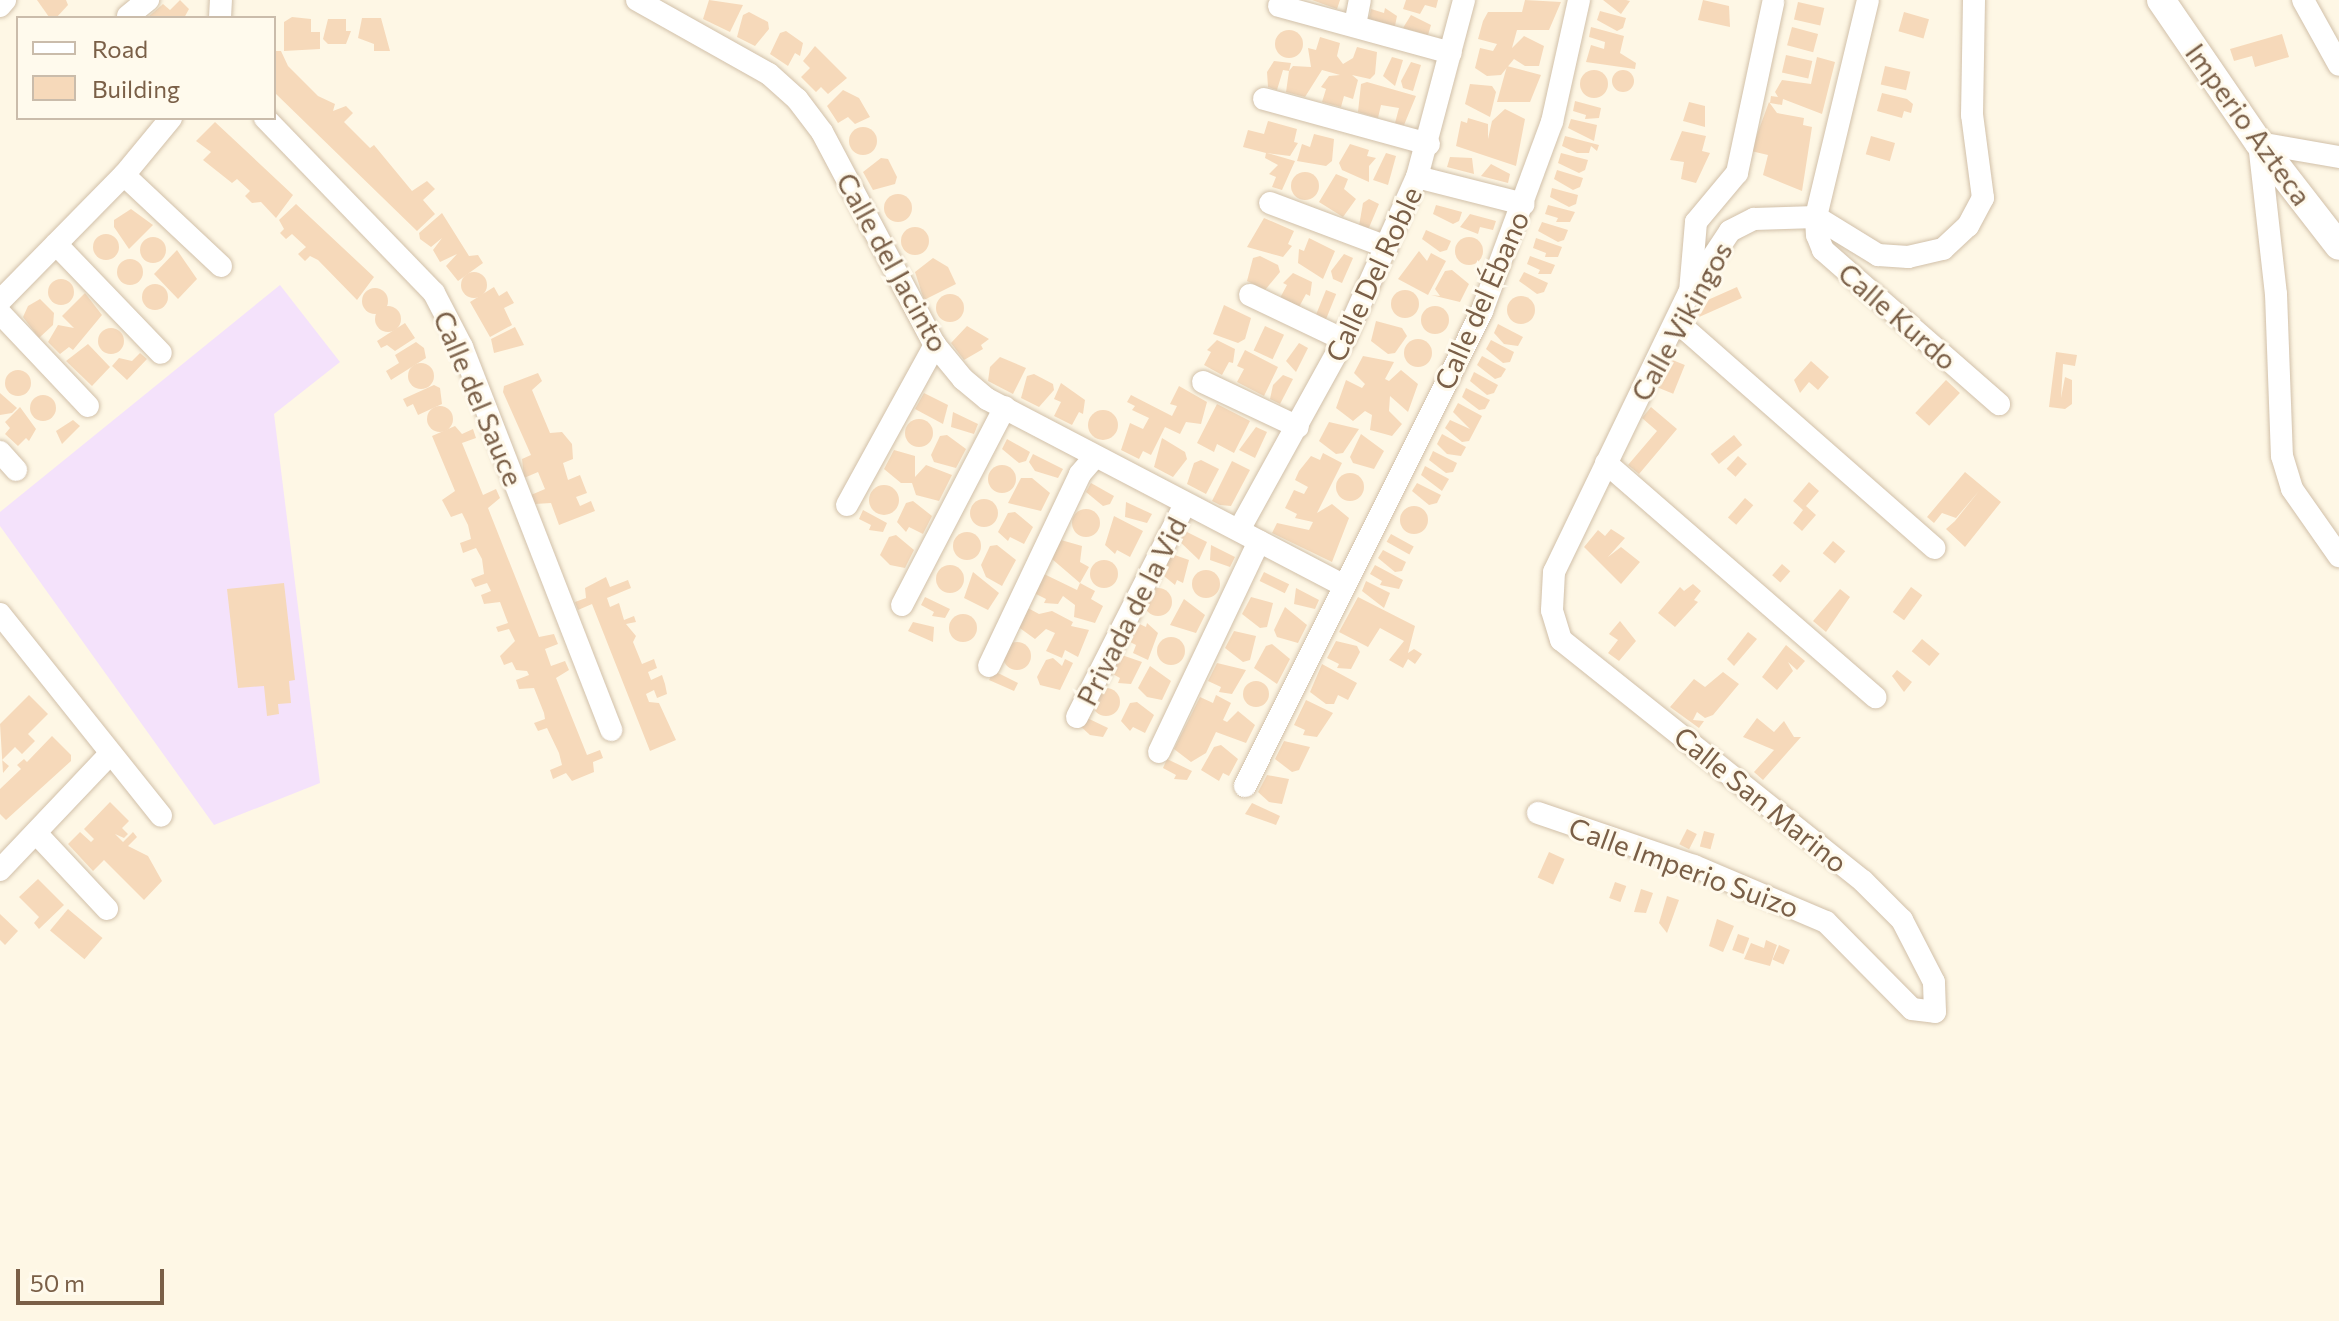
<!DOCTYPE html>
<html>
<head>
<meta charset="utf-8">
<style>
  body { margin:0 }
  #map { position:relative; width:2339px; height:1321px; overflow:hidden; background:#fef7e5; font-family:Commissioner,sans-serif }
  div>[style] { position:absolute }
  .education>* { inset:0; background:#f4e2fb }
  .building>* { inset:0; background:#f6d9ba; transform-origin:0 0 }
  .round { border-radius:50% }
  .roads { filter:drop-shadow(0 0 2px #d1c0a9) drop-shadow(0 0 2px #d1c0a9) }
  .minor>* { height:22px; margin:-11px; padding:0 11px; transform-origin:11px; border-radius:11px; background:#fff }
  .tertiary>* { height:28px; margin:-14px; padding:0 14px; transform-origin:14px; border-radius:14px; background:#fff }
  span { translate:-50% -50%; white-space:nowrap; text-align:center; line-height:1.15; -webkit-text-stroke:6px #fffaed; paint-order:stroke }
  .street-label { font-size:28px; color:#7a5f47 }
  .legend { position:absolute; left:16px; top:16px; width:260px; height:104px; box-sizing:border-box; background:#fffaed; border:2px solid #cabcab; margin:0; padding:10px 14px; list-style:none; font-size:24px; color:#7a5f47 }
  .legend li { display:flex; align-items:center; gap:16px; height:40px }
  .legend b { width:40px; border:2px solid #cabcab }
  .scale { position:absolute; left:16px; top:1269px; width:148px; height:36px; box-sizing:border-box; border:4px solid #7a5f47; border-top:0; padding-left:10px; font-size:24px; line-height:28px; white-space:nowrap; color:#7a5f47; -webkit-text-stroke:6px #fffaed; paint-order:stroke }
</style>
</head>
<body>
<div id="map">
  <div class="education">
    <div style="clip-path:polygon(280px 285px,340px 362px,274px 414px,320px 783px,214px 825px,0 526px,0 512px)"></div>
  </div>
  <div class="building">
    <div style="clip-path:polygon(37px 0,66px 0,68px 5px,56px 18px,49px 17px)"></div>
    <div style="clip-path:polygon(180px 0,189px 9px,184px 18px,147px 18px,163px 4px,170px 10px)"></div>
    <div style="clip-path:polygon(709px 0,743px 5px,730px 32px,703px 19px)"></div>
    <div style="clip-path:polygon(1312px 0,1340px 0,1337px 9px)"></div>
    <div style="clip-path:polygon(1406px 0,1438px 0,1436px 8px,1425px 5px,1420px 14px,1403px 9px)"></div>
    <div style="clip-path:polygon(1525px 0,1561px 2px,1549px 30px,1517px 30px,1512px 48px,1524px 36px,1544px 46px,1539px 66px,1525px 66px,1514px 59px,1501px 75px,1487px 76px,1475px 68px,1480px 48px,1493px 51px,1497px 44px,1478px 39px,1483px 21px,1488px 12px,1522px 12px)"></div>
    <div style="clip-path:polygon(1603px 0,1626px 0,1630px 1px,1621px 14px)"></div>
    <div style="clip-path:polygon(1703px 0,1729px 6px,1730px 27px,1698px 20px)"></div>
    <div style="left:1798px;top:2px;width:27px;height:18px;rotate:13deg"></div>
    <div style="clip-path:polygon(1385px 8px,1397px 16px,1395px 26px,1369px 19px,1371px 9px,1384px 13px)"></div>
    <div style="clip-path:polygon(1600px 11px,1626px 18px,1623px 28px,1617px 31px,1597px 20px)"></div>
    <div style="clip-path:polygon(749px 12px,768px 22px,769px 29px,755px 46px,737px 37px,743px 15px)"></div>
    <div style="left:1904px;top:12px;width:26px;height:20px;rotate:16deg"></div>
    <div style="clip-path:polygon(1411px 15px,1431px 25px,1428px 35px,1403px 28px)"></div>
    <div style="clip-path:polygon(292px 17px,311px 19px,311px 32px,320px 32px,320px 49px,284px 51px,284px 22px)"></div>
    <div style="clip-path:polygon(362px 18px,381px 18px,390px 51px,374px 51px,374px 44px,358px 38px)"></div>
    <div style="clip-path:polygon(328px 19px,346px 19px,346px 31px,351px 31px,346px 44px,328px 44px,323px 39px)"></div>
    <div style="clip-path:polygon(1591px 27px,1624px 36px,1620px 53px,1636px 63px,1635px 69px,1586px 62px,1591px 45px,1604px 49px,1605px 42px,1589px 37px)"></div>
    <div style="left:1792px;top:27px;width:27px;height:19px;rotate:15deg"></div>
    <div class="round" style="left:1275px;top:30px;width:28px;height:28px"></div>
    <div style="clip-path:polygon(786px 31px,803px 43px,800px 56px,795px 53px,788px 66px,770px 54px,780px 33px)"></div>
    <div style="clip-path:polygon(2282px 34px,2289px 57px,2255px 67px,2252px 56px,2234px 61px,2230px 49px)"></div>
    <div style="clip-path:polygon(1320px 37px,1340px 43px,1337px 56px,1343px 64px,1353px 58px,1357px 47px,1377px 52px,1375px 74px,1370px 79px,1352px 75px,1358px 80px,1353px 99px,1344px 96px,1341px 107px,1322px 102px,1326px 89px,1321px 87px,1329px 76px,1340px 75px,1322px 70px,1305px 97px,1286px 92px,1289px 71px,1283px 70px,1277px 90px,1268px 87px,1267px 72px,1274px 61px,1291px 63px,1289px 71px,1293px 66px,1311px 67px,1308px 48px,1316px 50px)"></div>
    <div style="clip-path:polygon(815px 46px,847px 78px,828px 94px,821px 87px,816px 92px,801px 77px,810px 68px,803px 61px)"></div>
    <div style="clip-path:polygon(274px 51px,281px 51px,288px 66px,318px 96px,335px 104px,333px 111px,346px 106px,353px 113px,344px 122px,370px 148px,374px 145px,412px 191px,427px 181px,435px 189px,423px 200px,435px 214px,417px 231px,275px 93px)"></div>
    <div style="left:1786px;top:55px;width:27px;height:18px;rotate:13deg"></div>
    <div style="clip-path:polygon(1392px 57px,1403px 60px,1395px 86px,1383px 76px)"></div>
    <div style="clip-path:polygon(1817px 57px,1835px 62px,1822px 114px,1783px 99px,1782px 105px,1770px 103px,1771px 96px,1778px 97px,1775px 92px,1782px 80px,1811px 84px)"></div>
    <div style="clip-path:polygon(1411px 62px,1421px 65px,1413px 91px,1403px 88px,1401px 81px)"></div>
    <div style="clip-path:polygon(1507px 66px,1541px 75px,1530px 102px,1497px 102px)"></div>
    <div style="left:1885px;top:66px;width:26px;height:19px;rotate:13deg"></div>
    <div class="round" style="left:1580px;top:70px;width:28px;height:28px"></div>
    <div class="round" style="left:1612px;top:70px;width:22px;height:22px"></div>
    <div style="clip-path:polygon(1367px 82px,1416px 96px,1404px 125px,1395px 123px,1399px 108px,1381px 105px,1378px 118px,1358px 112px,1361px 84px)"></div>
    <div style="clip-path:polygon(1470px 84px,1492px 86px,1496px 92px,1490px 117px,1465px 104px)"></div>
    <div style="clip-path:polygon(843px 90px,859px 98px,870px 117px,855px 124px,848px 117px,838px 123px,827px 106px)"></div>
    <div style="clip-path:polygon(1882px 93px,1907px 99px,1913px 104px,1911px 113px,1904px 111px,1902px 118px,1877px 111px)"></div>
    <div style="clip-path:polygon(1575px 101px,1601px 108px,1599px 118px,1585px 119px,1586px 115px,1573px 111px)"></div>
    <div style="clip-path:polygon(1689px 102px,1705px 106px,1705px 127px,1683px 121px)"></div>
    <div style="clip-path:polygon(1769px 102px,1777px 113px,1804px 118px,1803px 125px,1812px 127px,1802px 191px,1763px 175px,1768px 155px,1751px 151px)"></div>
    <div style="clip-path:polygon(1505px 109px,1525px 119px,1516px 166px,1456px 146px,1461px 121px,1467px 123px,1468px 118px,1488px 124px,1488px 139px,1492px 121px)"></div>
    <div style="clip-path:polygon(1571px 119px,1597px 125px,1594px 141px,1568px 128px)"></div>
    <div style="clip-path:polygon(1268px 121px,1297px 129px,1294px 142px,1298px 143px,1290px 156px,1267px 153px,1295px 161px,1282px 190px,1272px 187px,1276px 177px,1269px 174px,1278px 165px,1265px 158px,1266px 153px,1243px 147px,1248px 130px,1264px 134px)"></div>
    <div style="clip-path:polygon(215px 122px,293px 195px,276px 218px,261px 202px,252px 203px,245px 196px,250px 191px,237px 179px,232px 183px,203px 160px,211px 152px,196px 141px)"></div>
    <div class="round" style="left:849px;top:127px;width:28px;height:28px"></div>
    <div style="clip-path:polygon(1682px 131px,1706px 136px,1702px 151px,1710px 153px,1696px 183px,1681px 179px,1684px 162px,1670px 160px)"></div>
    <div style="clip-path:polygon(1314px 134px,1334px 139px,1332px 161px,1326px 166px,1297px 161px,1302px 144px,1310px 147px)"></div>
    <div style="clip-path:polygon(1565px 136px,1599px 145px,1597px 151px,1591px 146px,1589px 153px,1577px 153px,1562px 146px)"></div>
    <div style="left:1871px;top:136px;width:25px;height:19px;rotate:16deg"></div>
    <div style="clip-path:polygon(1350px 144px,1369px 150px,1367px 156px,1376px 158px,1369px 166px,1369px 182px,1342px 170px,1339px 163px)"></div>
    <div style="clip-path:polygon(1386px 153px,1396px 156px,1388px 185px,1373px 180px)"></div>
    <div style="clip-path:polygon(1561px 153px,1588px 160px,1585px 170px,1579px 173px,1558px 163px)"></div>
    <div style="clip-path:polygon(1450px 157px,1472px 158px,1474px 174px,1447px 167px)"></div>
    <div style="clip-path:polygon(881px 158px,888px 159px,897px 177px,895px 184px,873px 190px,863px 172px)"></div>
    <div style="clip-path:polygon(1491px 164px,1510px 174px,1508px 183px,1481px 176px)"></div>
    <div style="clip-path:polygon(1557px 170px,1583px 178px,1580px 187px,1573px 190px,1554px 179px)"></div>
    <div class="round" style="left:1291px;top:172px;width:28px;height:28px"></div>
    <div style="clip-path:polygon(1336px 174px,1348px 179px,1344px 189px,1356px 199px,1343px 217px,1319px 202px)"></div>
    <div style="clip-path:polygon(1552px 188px,1578px 195px,1576px 204px,1569px 207px,1550px 197px)"></div>
    <div class="round" style="left:884px;top:194px;width:28px;height:28px"></div>
    <div style="clip-path:polygon(1369px 199px,1379px 204px,1368px 230px,1359px 226px,1363px 203px)"></div>
    <div style="clip-path:polygon(296px 204px,374px 277px,357px 300px,318px 260px,310px 256px,305px 261px,298px 254px,306px 247px,292px 234px,286px 239px,280px 233px,284px 229px,279px 220px)"></div>
    <div style="clip-path:polygon(1436px 205px,1462px 212px,1459px 221px,1453px 224px,1433px 214px)"></div>
    <div style="clip-path:polygon(1548px 205px,1575px 212px,1570px 222px,1556px 222px,1558px 218px,1545px 214px)"></div>
    <div style="clip-path:polygon(131px 209px,153px 225px,129px 249px,114px 227px,114px 220px)"></div>
    <div style="clip-path:polygon(442px 213px,469px 256px,478px 255px,483px 263px,458px 281px,446px 266px,457px 254px,440px 262px,433px 250px,442px 238px,431px 247px,420px 239px,419px 233px)"></div>
    <div style="clip-path:polygon(1470px 214px,1496px 221px,1493px 230px,1480px 227px,1478px 234px,1460px 227px)"></div>
    <div style="clip-path:polygon(1264px 218px,1294px 231px,1288px 244px,1292px 246px,1283px 257px,1247px 247px)"></div>
    <div style="clip-path:polygon(1542px 222px,1568px 230px,1564px 240px,1558px 242px,1538px 231px)"></div>
    <div class="round" style="left:901px;top:227px;width:28px;height:28px"></div>
    <div style="clip-path:polygon(1426px 230px,1451px 241px,1447px 250px,1440px 252px,1422px 239px)"></div>
    <div class="round" style="left:93px;top:234px;width:26px;height:26px"></div>
    <div class="round" style="left:1455px;top:237px;width:28px;height:28px"></div>
    <div class="round" style="left:140px;top:237px;width:26px;height:26px"></div>
    <div style="clip-path:polygon(1309px 238px,1335px 251px,1323px 279px,1298px 263px,1299px 249px,1304px 251px)"></div>
    <div style="clip-path:polygon(1536px 238px,1562px 247px,1558px 257px,1545px 257px,1546px 253px,1533px 248px)"></div>
    <div style="clip-path:polygon(177px 250px,197px 279px,178px 299px,154px 274px)"></div>
    <div style="clip-path:polygon(1419px 251px,1427px 261px,1431px 253px,1446px 261px,1428px 295px,1398px 279px)"></div>
    <div style="clip-path:polygon(1344px 254px,1353px 258px,1342px 283px,1333px 279px,1331px 271px)"></div>
    <div style="clip-path:polygon(1260px 256px,1278px 265px,1280px 272px,1265px 290px,1247px 281px,1253px 258px)"></div>
    <div style="clip-path:polygon(1530px 256px,1555px 265px,1551px 274px,1538px 274px,1540px 270px,1527px 264px)"></div>
    <div style="clip-path:polygon(933px 258px,948px 267px,956px 284px,924px 300px,915px 272px)"></div>
    <div class="round" style="left:117px;top:259px;width:26px;height:26px"></div>
    <div style="clip-path:polygon(1452px 270px,1469px 284px,1460px 302px,1431px 295px,1440px 296px,1435px 289px,1445px 271px)"></div>
    <div style="clip-path:polygon(1524px 272px,1548px 283px,1544px 292px,1537px 294px,1519px 281px)"></div>
    <div class="round" style="left:461px;top:272px;width:26px;height:26px"></div>
    <div style="clip-path:polygon(1293px 273px,1312px 282px,1310px 296px,1306px 294px,1299px 307px,1280px 298px,1287px 285px,1283px 283px)"></div>
    <div class="round" style="left:48px;top:279px;width:26px;height:26px"></div>
    <div class="round" style="left:142px;top:284px;width:26px;height:26px"></div>
    <div style="clip-path:polygon(494px 287px,499px 296px,507px 291px,514px 303px,504px 308px,512px 325px,490px 337px,470px 302px)"></div>
    <div style="left:1737px;top:287px;width:12px;height:53px;rotate:66deg"></div>
    <div class="round" style="left:362px;top:288px;width:26px;height:26px"></div>
    <div style="left:1326px;top:290px;width:11px;height:28px;rotate:22deg"></div>
    <div class="round" style="left:1391px;top:290px;width:28px;height:28px"></div>
    <div style="clip-path:polygon(85px 293px,102px 315px,73px 350px,69px 347px,60px 354px,48px 342px,58px 325px,74px 328px,62px 316px)"></div>
    <div class="round" style="left:936px;top:294px;width:28px;height:28px"></div>
    <div class="round" style="left:1507px;top:296px;width:28px;height:28px"></div>
    <div style="clip-path:polygon(40px 299px,54px 313px,53px 325px,39px 338px,23px 317px,28px 306px)"></div>
    <div style="clip-path:polygon(1224px 305px,1251px 318px,1245px 339px,1238px 343px,1213px 334px)"></div>
    <div class="round" style="left:1421px;top:306px;width:28px;height:28px"></div>
    <div class="round" style="left:375px;top:306px;width:26px;height:26px"></div>
    <div style="clip-path:polygon(1376px 321px,1402px 328px,1407px 336px,1395px 353px,1388px 354px,1371px 341px)"></div>
    <div style="clip-path:polygon(405px 323px,415px 338px,395px 351px,387px 345px,381px 348px,377px 341px)"></div>
    <div style="clip-path:polygon(1498px 324px,1523px 337px,1518px 346px,1504px 344px,1494px 333px)"></div>
    <div style="clip-path:polygon(967px 326px,989px 339px,981px 345px,983px 349px,964px 360px,951px 343px)"></div>
    <div style="left:1265px;top:326px;width:21px;height:27px;rotate:25deg"></div>
    <div style="clip-path:polygon(515px 327px,524px 345px,494px 353px,491px 339px)"></div>
    <div class="round" style="left:98px;top:328px;width:26px;height:26px"></div>
    <div class="round" style="left:1404px;top:339px;width:28px;height:28px"></div>
    <div style="clip-path:polygon(1217px 340px,1235px 349px,1233px 363px,1229px 362px,1222px 375px,1204px 365px,1211px 352px,1207px 350px)"></div>
    <div style="clip-path:polygon(1491px 340px,1514px 352px,1510px 362px,1503px 363px,1486px 349px)"></div>
    <div style="clip-path:polygon(416px 342px,424px 348px,426px 358px,391px 380px,386px 371px,399px 363px,395px 355px)"></div>
    <div style="clip-path:polygon(1299px 343px,1308px 348px,1296px 372px,1286px 361px)"></div>
    <div style="clip-path:polygon(88px 344px,110px 367px,92px 386px,66px 361px)"></div>
    <div style="clip-path:polygon(1245px 350px,1278px 367px,1264px 396px,1237px 382px,1244px 369px,1237px 366px)"></div>
    <div style="clip-path:polygon(2056px 352px,2077px 355px,2075px 366px,2063px 364px,2061px 398px,2065px 377px,2072px 380px,2072px 404px,2065px 409px,2049px 407px)"></div>
    <div style="clip-path:polygon(140px 353px,147px 359px,127px 380px,112px 366px,119px 358px,132px 361px)"></div>
    <div style="clip-path:polygon(1363px 356px,1394px 362px,1385px 379px,1389px 381px,1401px 370px,1418px 384px,1408px 412px,1390px 396px,1389px 411px,1402px 424px,1392px 436px,1370px 430px,1372px 415px,1365px 411px,1353px 421px,1336px 408px,1346px 380px,1362px 388px,1365px 384px,1354px 373px)"></div>
    <div style="clip-path:polygon(1482px 356px,1506px 369px,1501px 377px,1495px 379px,1477px 365px)"></div>
    <div style="clip-path:polygon(1000px 357px,1026px 368px,1013px 394px,988px 381px,990px 367px)"></div>
    <div style="left:1670px;top:359px;width:16px;height:31px;rotate:22deg"></div>
    <div style="clip-path:polygon(1811px 361px,1829px 377px,1818px 390px,1809px 382px,1800px 393px,1794px 380px)"></div>
    <div class="round" style="left:408px;top:363px;width:26px;height:26px"></div>
    <div class="round" style="left:5px;top:370px;width:26px;height:26px"></div>
    <div style="clip-path:polygon(1474px 372px,1498px 385px,1494px 393px,1487px 395px,1470px 381px)"></div>
    <div style="clip-path:polygon(538px 373px,542px 381px,532px 390px,550px 433px,562px 432px,572px 444px,573px 459px,563px 463px,568px 480px,580px 475px,587px 493px,576px 497px,580px 506px,591px 501px,595px 511px,559px 525px,551px 503px,535px 504px,531px 495px,545px 489px,538px 472px,524px 478px,522px 459px,531px 455px,503px 392px,504px 386px)"></div>
    <div style="clip-path:polygon(1034px 374px,1053px 384px,1054px 390px,1039px 407px,1021px 398px,1027px 376px)"></div>
    <div style="clip-path:polygon(1283px 375px,1293px 379px,1280px 404px,1270px 399px,1273px 385px)"></div>
    <div style="left:1946px;top:380px;width:19px;height:45px;rotate:43deg"></div>
    <div style="clip-path:polygon(1061px 383px,1085px 400px,1083px 414px,1079px 412px,1072px 425px,1054px 416px,1061px 402px,1054px 399px)"></div>
    <div style="clip-path:polygon(434px 385px,440px 388px,442px 404px,418px 415px,413px 404px,407px 407px,403px 399px)"></div>
    <div style="clip-path:polygon(1179px 386px,1207px 402px,1201px 424px,1186px 422px,1180px 434px,1165px 427px,1151px 455px,1143px 451px,1139px 459px,1121px 450px,1130px 423px,1143px 429px,1149px 418px,1132px 410px,1135px 406px,1127px 402px,1131px 395px,1172px 416px,1177px 406px,1170px 404px)"></div>
    <div style="clip-path:polygon(1466px 388px,1490px 400px,1485px 409px,1479px 410px,1462px 397px)"></div>
    <div style="clip-path:polygon(0 393px,17px 408px,12px 413px,0 415px)"></div>
    <div style="clip-path:polygon(924px 393px,948px 405px,943px 424px,915px 409px)"></div>
    <div class="round" style="left:30px;top:395px;width:26px;height:26px"></div>
    <div style="clip-path:polygon(1458px 403px,1482px 416px,1469px 441px,1462px 442px,1445px 428px,1450px 420px,1470px 429px,1453px 412px)"></div>
    <div style="clip-path:polygon(1217px 404px,1250px 421px,1234px 453px,1217px 444px,1214px 452px,1197px 443px)"></div>
    <div class="round" style="left:427px;top:406px;width:26px;height:26px"></div>
    <div style="clip-path:polygon(20px 407px,36px 429px,29px 441px,26px 438px,18px 446px,5px 434px,10px 428px,5px 422px)"></div>
    <div style="clip-path:polygon(1651px 407px,1677px 429px,1639px 474px,1628px 465px,1657px 431px,1642px 418px)"></div>
    <div class="round" style="left:1088px;top:410px;width:30px;height:30px"></div>
    <div style="clip-path:polygon(953px 412px,978px 424px,974px 434px,951px 427px)"></div>
    <div class="round" style="left:905px;top:419px;width:28px;height:28px"></div>
    <div style="clip-path:polygon(73px 420px,80px 426px,62px 444px,56px 431px)"></div>
    <div style="clip-path:polygon(1329px 422px,1359px 429px,1343px 453px,1336px 454px,1319px 441px)"></div>
    <div style="clip-path:polygon(455px 426px,462px 434px,473px 429px,476px 438px,462px 443px,483px 495px,496px 489px,500px 498px,488px 508px,539px 637px,554px 634px,558px 644px,545px 649px,551px 666px,565px 661px,569px 670px,556px 678px,587px 755px,600px 750px,603px 758px,593px 762px,594px 772px,572px 781px,566px 773px,553px 779px,550px 770px,562px 765px,559px 753px,547px 728px,538px 731px,534px 723px,545px 719px,544px 713px,534px 688px,519px 689px,516px 680px,529px 675px,527px 671px,516px 670px,512px 662px,504px 665px,500px 656px,515px 641px,509px 629px,498px 632px,496px 627px,508px 623px,500px 602px,484px 604px,481px 595px,491px 591px,487px 583px,475px 587px,471px 579px,484px 574px,482px 559px,476px 548px,463px 553px,460px 543px,471px 539px,468px 525px,462px 513px,451px 517px,442px 500px,455px 491px,432px 436px)"></div>
    <div style="clip-path:polygon(1256px 427px,1267px 432px,1255px 458px,1239px 450px)"></div>
    <div style="clip-path:polygon(1361px 434px,1384px 451px,1374px 469px,1353px 463px,1350px 457px)"></div>
    <div style="clip-path:polygon(1442px 434px,1466px 447px,1461px 456px,1447px 454px,1437px 444px)"></div>
    <div style="clip-path:polygon(947px 435px,966px 449px,956px 468px,934px 462px,931px 455px,940px 436px)"></div>
    <div style="left:1734px;top:435px;width:13px;height:30px;rotate:51deg"></div>
    <div style="clip-path:polygon(1162px 438px,1185px 452px,1187px 459px,1173px 477px,1154px 467px)"></div>
    <div style="clip-path:polygon(1007px 439px,1030px 452px,1026px 461px,1019px 463px,1002px 449px)"></div>
    <div style="clip-path:polygon(894px 450px,915px 456px,915px 477px,926px 465px,952px 475px,939px 501px,916px 495px,912px 483px,901px 483px,884px 469px)"></div>
    <div style="clip-path:polygon(1433px 451px,1457px 463px,1453px 472px,1446px 473px,1429px 460px)"></div>
    <div style="clip-path:polygon(1323px 453px,1342px 463px,1317px 513px,1332px 504px,1349px 518px,1332px 562px,1272px 533px,1277px 523px,1309px 530px,1313px 522px,1295px 518px,1297px 514px,1285px 508px,1294px 490px,1304px 494px,1308px 487px,1295px 480px,1299px 471px,1311px 456px,1320px 460px)"></div>
    <div style="clip-path:polygon(1033px 454px,1063px 469px,1058px 478px,1035px 471px,1029px 462px)"></div>
    <div style="left:1738px;top:456px;width:12px;height:17px;rotate:42deg"></div>
    <div style="clip-path:polygon(1201px 460px,1219px 469px,1206px 494px,1187px 484px,1194px 463px)"></div>
    <div style="clip-path:polygon(1232px 461px,1250px 470px,1231px 506px,1220px 505px,1212px 501px)"></div>
    <div class="round" style="left:988px;top:465px;width:28px;height:28px"></div>
    <div style="clip-path:polygon(1425px 466px,1449px 479px,1442px 491px,1421px 475px)"></div>
    <div style="clip-path:polygon(1965px 472px,2001px 502px,1965px 547px,1946px 529px,1955px 521px,1979px 491px,1956px 518px,1942px 513px,1934px 523px,1927px 517px)"></div>
    <div class="round" style="left:1336px;top:473px;width:28px;height:28px"></div>
    <div style="clip-path:polygon(1021px 478px,1032px 478px,1050px 493px,1041px 511px,1008px 503px)"></div>
    <div style="clip-path:polygon(1809px 482px,1819px 491px,1806px 506px,1816px 515px,1802px 531px,1793px 523px,1803px 510px,1793px 501px)"></div>
    <div style="clip-path:polygon(1091px 483px,1114px 496px,1110px 504px,1103px 506px,1086px 492px)"></div>
    <div style="clip-path:polygon(1417px 483px,1441px 495px,1437px 503px,1429px 505px,1412px 491px)"></div>
    <div class="round" style="left:869px;top:485px;width:30px;height:30px"></div>
    <div style="left:1745px;top:498px;width:11px;height:26px;rotate:41deg"></div>
    <div class="round" style="left:970px;top:499px;width:28px;height:28px"></div>
    <div style="clip-path:polygon(913px 501px,932px 516px,923px 534px,909px 527px,906px 532px,897px 522px,906px 503px)"></div>
    <div style="clip-path:polygon(1126px 502px,1152px 514px,1147px 523px,1125px 517px)"></div>
    <div class="round" style="left:1400px;top:506px;width:28px;height:28px"></div>
    <div class="round" style="left:1072px;top:509px;width:28px;height:28px"></div>
    <div style="clip-path:polygon(863px 510px,887px 523px,883px 532px,869px 530px,871px 525px,859px 519px)"></div>
    <div style="clip-path:polygon(1015px 512px,1033px 527px,1024px 544px,1010px 537px,1008px 541px,998px 532px,1008px 513px)"></div>
    <div style="clip-path:polygon(1114px 516px,1143px 531px,1130px 557px,1117px 550px,1115px 554px,1105px 545px)"></div>
    <div style="clip-path:polygon(1181px 529px,1207px 542px,1199px 560px,1176px 538px)"></div>
    <div style="clip-path:polygon(1611px 529px,1625px 538px,1608px 557px,1621px 547px,1640px 562px,1621px 584px,1584px 547px,1598px 530px,1605px 536px)"></div>
    <div class="round" style="left:953px;top:532px;width:28px;height:28px"></div>
    <div style="left:1391px;top:534px;width:26px;height:9px;rotate:29deg"></div>
    <div style="clip-path:polygon(896px 535px,914px 550px,905px 568px,890px 565px,880px 555px,889px 537px)"></div>
    <div style="clip-path:polygon(1061px 540px,1082px 546px,1080px 562px,1089px 567px,1080px 583px,1052px 559px)"></div>
    <div style="left:1833px;top:541px;width:16px;height:16px;rotate:40deg"></div>
    <div style="clip-path:polygon(997px 545px,1016px 560px,1002px 586px,986px 577px,981px 565px,990px 546px)"></div>
    <div style="clip-path:polygon(1211px 545px,1235px 557px,1230px 567px,1210px 560px)"></div>
    <div style="clip-path:polygon(1383px 550px,1406px 562px,1402px 571px,1395px 572px,1378px 558px)"></div>
    <div style="clip-path:polygon(1166px 552px,1189px 560px,1183px 583px,1177px 580px,1175px 585px,1159px 572px)"></div>
    <div class="round" style="left:1090px;top:560px;width:28px;height:28px"></div>
    <div style="left:1782px;top:564px;width:11px;height:15px;rotate:41deg"></div>
    <div class="round" style="left:936px;top:565px;width:28px;height:28px"></div>
    <div style="clip-path:polygon(1375px 565px,1403px 580px,1399px 589px,1380px 585px,1382px 581px,1370px 574px)"></div>
    <div class="round" style="left:1192px;top:570px;width:28px;height:28px"></div>
    <div style="clip-path:polygon(973px 572px,999px 593px,988px 610px,964px 598px)"></div>
    <div style="left:1264px;top:572px;width:28px;height:10px;rotate:26deg"></div>
    <div style="clip-path:polygon(1044px 574px,1077px 590px,1080px 583px,1095px 591px,1091px 599px,1103px 606px,1095px 623px,1074px 617px,1075px 605px,1063px 596px,1058px 604px,1044px 603px,1046px 599px,1034px 593px)"></div>
    <div style="clip-path:polygon(606px 577px,610px 587px,628px 580px,631px 588px,607px 598px,610px 607px,619px 603px,624px 620px,634px 616px,636px 622px,626px 624px,636px 636px,633px 642px,642px 664px,654px 659px,657px 668px,648px 672px,651px 680px,662px 675px,665px 684px,667px 694px,657px 698px,654px 690px,646px 694px,649px 702px,659px 703px,676px 740px,650px 751px,592px 604px,578px 610px,575px 602px,586px 598px,585px 588px)"></div>
    <div style="clip-path:polygon(1366px 581px,1390px 593px,1384px 608px,1362px 591px)"></div>
    <div style="clip-path:polygon(284px 583px,295px 680px,289px 681px,291px 703px,278px 704px,279px 714px,267px 716px,264px 686px,238px 688px,227px 589px)"></div>
    <div style="clip-path:polygon(1693px 584px,1701px 591px,1694px 600px,1698px 602px,1675px 627px,1658px 613px,1680px 587px,1684px 591px)"></div>
    <div style="left:1911px;top:587px;width:14px;height:31px;rotate:36deg"></div>
    <div style="clip-path:polygon(1296px 588px,1319px 600px,1315px 609px,1294px 604px)"></div>
    <div class="round" style="left:1144px;top:588px;width:28px;height:28px"></div>
    <div style="clip-path:polygon(1840px 589px,1850px 597px,1826px 632px,1813px 621px)"></div>
    <div style="clip-path:polygon(925px 597px,950px 609px,945px 618px,932px 616px,934px 612px,921px 605px)"></div>
    <div style="clip-path:polygon(1251px 597px,1273px 603px,1267px 627px,1260px 628px,1242px 614px)"></div>
    <div style="clip-path:polygon(1358px 597px,1415px 626px,1408px 653px,1414px 649px,1422px 654px,1415px 664px,1408px 659px,1403px 668px,1389px 660px,1404px 641px,1380px 628px,1368px 647px,1339px 632px)"></div>
    <div style="clip-path:polygon(1184px 599px,1205px 615px,1196px 633px,1170px 625px)"></div>
    <div style="clip-path:polygon(1026px 607px,1039px 614px,1052px 611px,1073px 622px,1071px 626px,1089px 630px,1078px 657px,1065px 650px,1062px 658px,1046px 651px,1055px 633px,1046px 629px,1035px 639px,1017px 626px)"></div>
    <div style="clip-path:polygon(1285px 607px,1307px 625px,1298px 643px,1277px 637px,1274px 630px)"></div>
    <div class="round" style="left:949px;top:614px;width:28px;height:28px"></div>
    <div style="clip-path:polygon(1133px 621px,1146px 627px,1147px 623px,1158px 633px,1148px 660px,1133px 653px,1136px 645px,1124px 639px)"></div>
    <div style="clip-path:polygon(1620px 621px,1636px 641px,1619px 661px,1608px 653px,1618px 640px,1609px 634px)"></div>
    <div style="clip-path:polygon(913px 622px,934px 627px,933px 642px,908px 631px)"></div>
    <div style="clip-path:polygon(1234px 631px,1256px 636px,1250px 660px,1243px 662px,1225px 648px)"></div>
    <div style="clip-path:polygon(1748px 632px,1757px 639px,1734px 666px,1727px 659px)"></div>
    <div class="round" style="left:1157px;top:637px;width:28px;height:28px"></div>
    <div style="left:1922px;top:639px;width:23px;height:16px;rotate:40deg"></div>
    <div style="clip-path:polygon(1336px 641px,1357px 646px,1360px 652px,1351px 669px,1337px 668px,1339px 664px,1327px 658px)"></div>
    <div class="round" style="left:1003px;top:642px;width:28px;height:28px"></div>
    <div style="clip-path:polygon(1272px 644px,1290px 659px,1277px 684px,1254px 668px,1266px 646px)"></div>
    <div style="clip-path:polygon(1786px 645px,1805px 661px,1797px 670px,1788px 662px,1793px 671px,1777px 690px,1762px 677px)"></div>
    <div style="clip-path:polygon(1116px 653px,1142px 662px,1131px 684px,1118px 683px,1120px 678px,1107px 671px)"></div>
    <div style="clip-path:polygon(1053px 658px,1062px 666px,1065px 659px,1073px 663px,1060px 690px,1040px 685px,1037px 677px,1046px 660px)"></div>
    <div style="clip-path:polygon(1217px 663px,1246px 670px,1232px 694px,1219px 692px,1221px 687px,1208px 681px)"></div>
    <div style="clip-path:polygon(1322px 664px,1357px 683px,1348px 700px,1338px 695px,1334px 704px,1326px 704px,1310px 692px)"></div>
    <div style="clip-path:polygon(1150px 666px,1171px 681px,1162px 700px,1147px 697px,1138px 688px)"></div>
    <div style="clip-path:polygon(1897px 670px,1912px 682px,1904px 692px,1892px 676px)"></div>
    <div style="clip-path:polygon(994px 671px,1018px 683px,1014px 691px,989px 680px)"></div>
    <div style="clip-path:polygon(1723px 672px,1739px 684px,1713px 715px,1705px 718px,1697px 712px,1693px 720px,1704px 721px,1699px 728px,1670px 707px,1694px 679px,1705px 687px)"></div>
    <div class="round" style="left:1243px;top:681px;width:26px;height:26px"></div>
    <div class="round" style="left:1092px;top:688px;width:28px;height:28px"></div>
    <div style="clip-path:polygon(29px 695px,48px 714px,28px 734px,35px 741px,22px 754px,15px 747px,2px 760px,9px 766px,3px 773px,0 724px)"></div>
    <div style="clip-path:polygon(1216px 695px,1231px 703px,1223px 720px,1227px 722px,1238px 711px,1255px 725px,1246px 743px,1216px 732px,1206px 753px,1191px 762px,1174px 749px,1200px 697px,1213px 703px)"></div>
    <div style="clip-path:polygon(1306px 700px,1333px 713px,1317px 737px,1303px 735px,1305px 730px,1294px 725px)"></div>
    <div style="clip-path:polygon(1137px 702px,1154px 715px,1145px 733px,1133px 727px,1130px 731px,1121px 721px,1130px 703px)"></div>
    <div style="clip-path:polygon(1083px 716px,1108px 728px,1103px 737px,1090px 735px,1078px 724px)"></div>
    <div style="clip-path:polygon(1757px 718px,1774px 732px,1784px 721px,1794px 737px,1801px 737px,1763px 780px,1754px 772px,1774px 750px,1743px 737px)"></div>
    <div style="clip-path:polygon(52px 736px,71px 755px,71px 761px,6px 820px,0 814px,0 789px,21px 769px,17px 765px,24px 759px,27px 762px)"></div>
    <div style="clip-path:polygon(1284px 741px,1310px 747px,1299px 770px,1292px 772px,1275px 759px)"></div>
    <div style="clip-path:polygon(1221px 745px,1238px 759px,1229px 776px,1223px 773px,1219px 781px,1201px 770px,1214px 747px)"></div>
    <div style="clip-path:polygon(1167px 759px,1192px 771px,1187px 780px,1174px 779px,1176px 775px,1163px 768px)"></div>
    <div style="clip-path:polygon(1267px 775px,1289px 779px,1282px 804px,1269px 802px,1258px 792px)"></div>
    <div style="clip-path:polygon(110px 802px,129px 821px,122px 828px,128px 834px,124px 838px,115px 834px,123px 842px,133px 832px,137px 837px,128px 846px,148px 856px,162px 881px,144px 900px,104px 860px,93px 871px,68px 844px,80px 832px,91px 842px,94px 839px,84px 829px)"></div>
    <div style="clip-path:polygon(1252px 803px,1280px 816px,1276px 825px,1245px 814px)"></div>
    <div style="left:1687px;top:829px;width:11px;height:17px;rotate:27deg"></div>
    <div style="left:1704px;top:831px;width:11px;height:16px;rotate:15deg"></div>
    <div style="left:1549px;top:852px;width:17px;height:28px;rotate:24deg"></div>
    <div style="clip-path:polygon(38px 879px,64px 905px,39px 929px,34px 923px,39px 917px,19px 897px)"></div>
    <div style="left:1615px;top:882px;width:12px;height:17px;rotate:20deg"></div>
    <div style="clip-path:polygon(1641px 889px,1653px 893px,1646px 913px,1634px 912px)"></div>
    <div style="clip-path:polygon(1667px 896px,1679px 900px,1667px 933px,1659px 923px)"></div>
    <div style="left:68px;top:909px;width:45px;height:28px;rotate:40deg"></div>
    <div style="clip-path:polygon(0 914px,18px 931px,5px 945px,0 940px)"></div>
    <div style="clip-path:polygon(1717px 919px,1734px 926px,1723px 952px,1709px 946px)"></div>
    <div style="left:1738px;top:934px;width:12px;height:17px;rotate:20deg"></div>
    <div style="clip-path:polygon(1766px 940px,1777px 945px,1770px 966px,1744px 959px,1751px 943px,1764px 948px)"></div>
    <div style="left:1779px;top:945px;width:12px;height:16px;rotate:24deg"></div>
  </div>
  <div class="roads">
    <div class="minor">
      <div style="left:637px;top:0;width:151px;rotate:29.3deg"></div>
      <div style="left:769px;top:74px;width:38px;rotate:42deg"></div>
      <div style="left:797px;top:99px;width:41px;rotate:52.9deg"></div>
      <div style="left:822px;top:132px;width:241px;rotate:62.1deg"></div>
      <div style="left:935px;top:345px;width:44px;rotate:50.5deg"></div>
      <div style="left:963px;top:379px;width:31px;rotate:40deg"></div>
      <div style="left:987px;top:399px;width:403px;rotate:27.6deg"></div>
      <div style="left:1868px;top:0;width:223px;rotate:103.5deg"></div>
      <div style="left:1816px;top:217px;width:18px;rotate:87deg"></div>
      <div style="left:1817px;top:235px;width:16px;rotate:68deg"></div>
      <div style="left:1823px;top:250px;width:234px;rotate:41.2deg"></div>
      <div style="left:2303px;top:0;width:74px;rotate:61deg"></div>
      <div style="left:0;top:6px;width:8px;rotate:-50deg"></div>
      <div style="left:1279px;top:6px;width:178px;rotate:15.3deg"></div>
      <div style="left:128px;top:16px;width:26px;rotate:-39deg"></div>
      <div style="left:220px;top:18px;width:18px;rotate:-87deg"></div>
      <div style="left:1355px;top:25px;width:25px;rotate:-79deg"></div>
      <div style="left:1264px;top:99px;width:171px;rotate:15.3deg"></div>
      <div style="left:265px;top:118px;width:243px;rotate:46deg"></div>
      <div style="left:434px;top:293px;width:61px;rotate:62.6deg"></div>
      <div style="left:462px;top:347px;width:411px;rotate:68.7deg"></div>
      <div style="left:2339px;top:157px;width:81px;rotate:-170.1deg"></div>
      <div style="left:2259px;top:143px;width:152px;rotate:83.6deg"></div>
      <div style="left:2276px;top:294px;width:162px;rotate:87.9deg"></div>
      <div style="left:2282px;top:456px;width:34px;rotate:73deg"></div>
      <div style="left:2292px;top:489px;width:82px;rotate:55deg"></div>
      <div style="left:124px;top:175px;width:133px;rotate:43.2deg"></div>
      <div style="left:1417px;top:177px;width:110px;rotate:14.2deg"></div>
      <div style="left:1270px;top:203px;width:125px;rotate:20.6deg"></div>
      <div style="left:56px;top:244px;width:151px;rotate:46.1deg"></div>
      <div style="left:1690px;top:292px;width:70px;rotate:-85.1deg"></div>
      <div style="left:1696px;top:222px;width:64px;rotate:-50.1deg"></div>
      <div style="left:1737px;top:173px;width:174px;rotate:-78deg"></div>
      <div style="left:1250px;top:295px;width:104px;rotate:25.6deg"></div>
      <div style="left:0;top:301px;width:177px;rotate:-45.5deg"></div>
      <div style="left:124px;top:175px;width:74px;rotate:-50.5deg"></div>
      <div style="left:0;top:313px;width:128px;rotate:46.6deg"></div>
      <div style="left:1676px;top:321px;width:344px;rotate:41.3deg"></div>
      <div style="left:1203px;top:382px;width:105px;rotate:25.3deg"></div>
      <div style="left:0;top:452px;width:24px;rotate:48deg"></div>
      <div style="left:1606px;top:463px;width:357px;rotate:41deg"></div>
      <div style="left:847px;top:505px;width:183px;rotate:-61.2deg"></div>
      <div style="left:1239px;top:530px;width:217px;rotate:-61.1deg"></div>
      <div style="left:1344px;top:340px;width:179px;rotate:-65.9deg"></div>
      <div style="left:1417px;top:177px;width:183px;rotate:-75.1deg"></div>
      <div style="left:902px;top:605px;width:223px;rotate:-62.5deg"></div>
      <div style="left:0;top:614px;width:258px;rotate:51.4deg"></div>
      <div style="left:989px;top:666px;width:212px;rotate:-64.6deg"></div>
      <div style="left:1080px;top:474px;width:23px;rotate:-49deg"></div>
      <div style="left:1077px;top:717px;width:239px;rotate:-63.1deg"></div>
      <div style="left:1159px;top:752px;width:233px;rotate:-64.6deg"></div>
      <div style="left:1245px;top:786px;width:531px;rotate:-63.48deg"></div>
      <div style="left:1482px;top:311px;width:202px;rotate:-69.7deg"></div>
      <div style="left:1552px;top:122px;width:125px;rotate:-77.5deg"></div>
      <div style="left:1538px;top:813px;width:165px;rotate:18.8deg"></div>
      <div style="left:1694px;top:866px;width:143px;rotate:23deg"></div>
      <div style="left:1826px;top:922px;width:122px;rotate:45.3deg"></div>
      <div style="left:1912px;top:1009px;width:23px;rotate:7deg"></div>
      <div style="left:1935px;top:1012px;width:30px;rotate:-92deg"></div>
      <div style="left:1934px;top:982px;width:70px;rotate:-117.3deg"></div>
      <div style="left:1902px;top:920px;width:55px;rotate:-135deg"></div>
      <div style="left:1863px;top:881px;width:386px;rotate:-141.4deg"></div>
      <div style="left:1561px;top:640px;width:31px;rotate:-107deg"></div>
      <div style="left:1552px;top:610px;width:38px;rotate:-87deg"></div>
      <div style="left:1554px;top:572px;width:310px;rotate:-64.2deg"></div>
      <div style="left:1689px;top:293px;width:74px;rotate:-56.5deg"></div>
      <div style="left:1730px;top:231px;width:27px;rotate:-27deg"></div>
      <div style="left:1754px;top:219px;width:62px;rotate:-1.8deg"></div>
      <div style="left:1816px;top:217px;width:73px;rotate:31.5deg"></div>
      <div style="left:1878px;top:255px;width:30px;rotate:4deg"></div>
      <div style="left:1908px;top:257px;width:36px;rotate:-13deg"></div>
      <div style="left:1943px;top:249px;width:34px;rotate:-43deg"></div>
      <div style="left:1968px;top:226px;width:32px;rotate:-62deg"></div>
      <div style="left:1983px;top:198px;width:84px;rotate:-97.5deg"></div>
      <div style="left:1972px;top:115px;width:115px;rotate:-89deg"></div>
      <div style="left:36px;top:833px;width:104px;rotate:46.9deg"></div>
      <div style="left:0;top:870px;width:160px;rotate:-46.5deg"></div>
    </div>
    <div class="tertiary">
      <div style="left:2161px;top:0;width:173px;rotate:55.6deg"></div>
      <div style="left:2259px;top:143px;width:130px;rotate:52.2deg"></div>
    </div>
  </div>
  <div class="street-label">
    <span style="left:2249px;top:124px;rotate:54deg">Imperio Azteca</span>
    <span style="left:893px;top:262px;rotate:61deg">Calle del Jacinto</span>
    <span style="left:1373px;top:274px;rotate:-65deg">Calle Del Roble</span>
    <span style="left:1481px;top:300px;rotate:-66deg">Calle del Ébano</span>
    <span style="left:1898px;top:316px;rotate:41deg">Calle Kurdo</span>
    <span style="left:1681px;top:321px;rotate:-61deg">Calle Vikingos</span>
    <span style="left:479px;top:398px;rotate:67deg">Calle del Sauce</span>
    <span style="left:1131px;top:611px;rotate:-63deg">Privada de la Vid</span>
    <span style="left:1761px;top:799px;rotate:39deg">Calle San Marino</span>
    <span style="left:1684px;top:867px;rotate:20deg">Calle Imperio Suizo</span>
  </div>
  <ul class="legend">
  <li><b style="height:10px;background:#fff"></b>Road</li>
  <li><b style="height:22px;background:#f6d9ba"></b>Building</li>
  </ul>
  <div class="scale">50 m</div>
</div>
</body>
</html>
